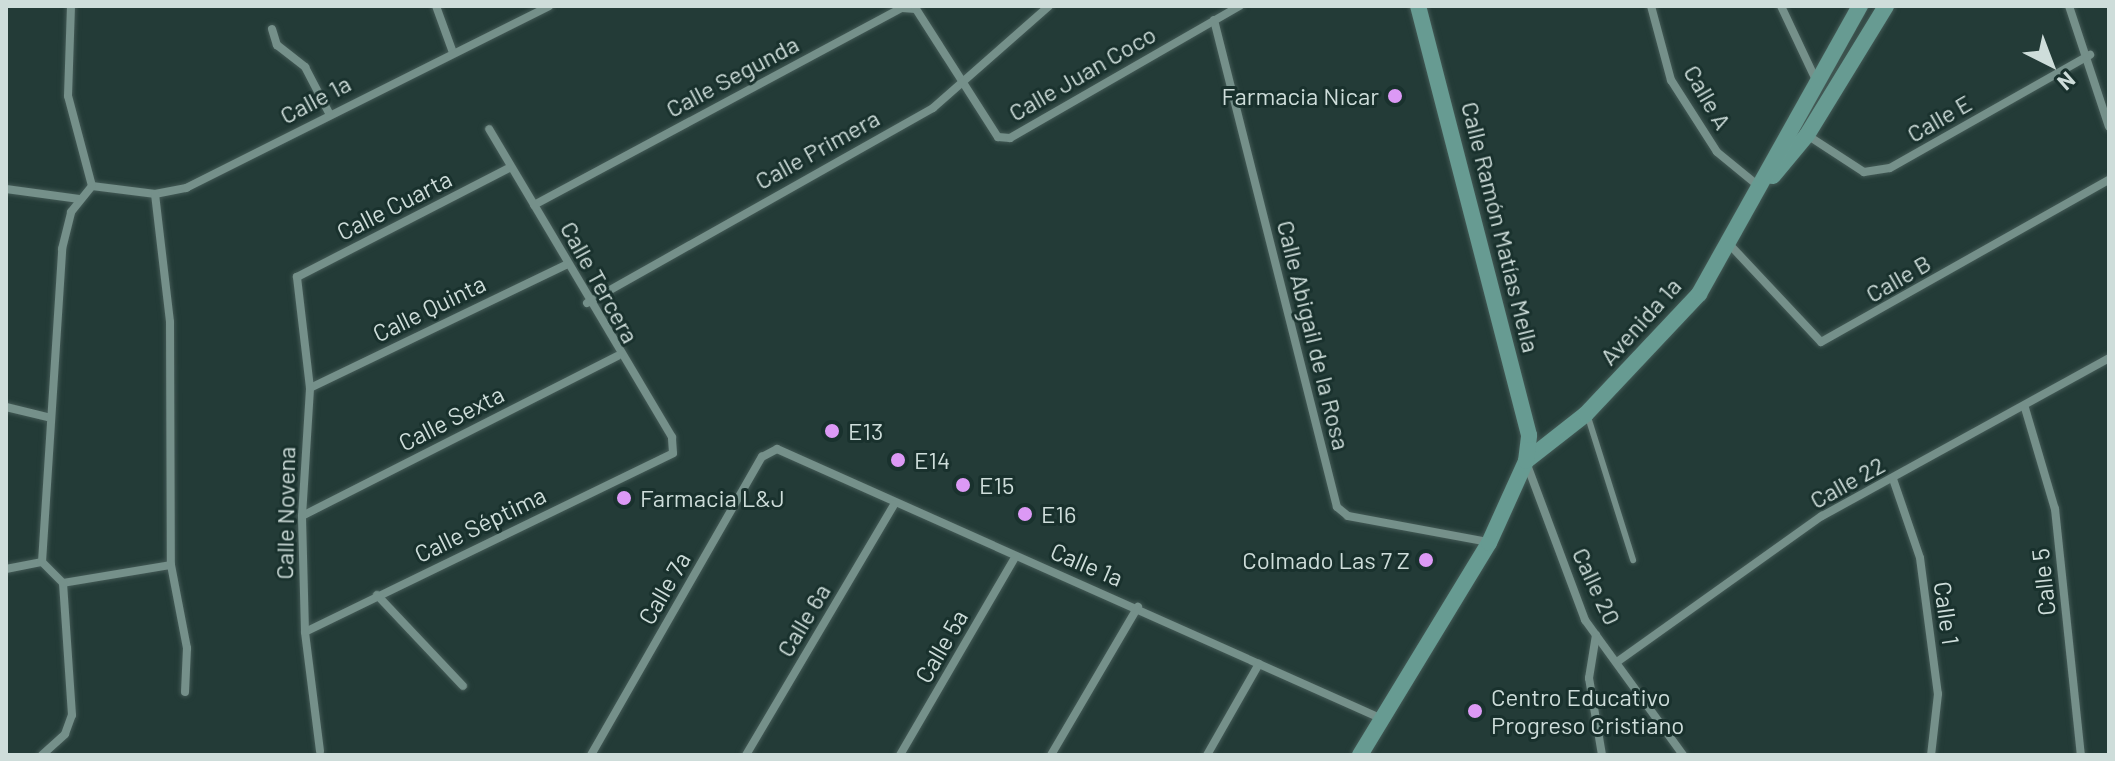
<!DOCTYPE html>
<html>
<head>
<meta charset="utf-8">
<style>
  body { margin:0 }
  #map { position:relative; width:2115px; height:761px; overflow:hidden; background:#233b37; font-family:Barlow,sans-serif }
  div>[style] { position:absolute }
  .roads { filter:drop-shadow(0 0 2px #445a56) drop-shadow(0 0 2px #445a56) }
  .lane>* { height:6px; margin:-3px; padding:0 3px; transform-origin:3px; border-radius:3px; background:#75908a }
  .street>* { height:8px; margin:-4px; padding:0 4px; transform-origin:4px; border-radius:4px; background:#75908a }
  .secondary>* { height:16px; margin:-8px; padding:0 8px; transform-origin:8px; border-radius:8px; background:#679b92 }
  .dots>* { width:22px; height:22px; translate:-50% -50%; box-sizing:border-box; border:4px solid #19312d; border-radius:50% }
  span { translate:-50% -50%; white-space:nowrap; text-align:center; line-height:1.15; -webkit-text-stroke:6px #19312d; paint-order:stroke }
  .street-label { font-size:24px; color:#ceddda }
  .poi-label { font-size:24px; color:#ceddda }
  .right { translate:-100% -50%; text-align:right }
  .left { translate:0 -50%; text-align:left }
  .frame { position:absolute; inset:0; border:8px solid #ceddda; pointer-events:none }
  .north { position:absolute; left:2011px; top:24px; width:80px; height:80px; -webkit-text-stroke:6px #19312d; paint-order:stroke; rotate:138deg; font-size:22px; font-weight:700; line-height:32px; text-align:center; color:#ceddda }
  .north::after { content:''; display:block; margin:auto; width:28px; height:36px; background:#ceddda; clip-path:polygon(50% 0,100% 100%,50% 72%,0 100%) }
</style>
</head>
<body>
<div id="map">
  <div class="roads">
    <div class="lane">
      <div style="left:1588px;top:417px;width:150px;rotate:72.5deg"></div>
    </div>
    <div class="street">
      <div style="left:436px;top:6px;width:47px;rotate:70deg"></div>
      <div style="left:1651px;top:6px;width:77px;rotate:74.9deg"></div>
      <div style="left:1671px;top:80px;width:85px;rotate:57.4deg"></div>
      <div style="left:1717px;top:152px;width:57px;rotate:39.3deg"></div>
      <div style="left:1781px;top:6px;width:82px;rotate:64.7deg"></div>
      <div style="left:2069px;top:6px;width:127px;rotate:71.7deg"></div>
      <div style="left:1214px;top:20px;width:502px;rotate:75.83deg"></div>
      <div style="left:1337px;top:507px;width:14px;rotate:39deg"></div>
      <div style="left:1348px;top:516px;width:142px;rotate:10.5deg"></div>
      <div style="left:272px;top:29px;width:17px;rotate:73deg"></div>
      <div style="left:277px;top:45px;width:36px;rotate:38deg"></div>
      <div style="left:305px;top:67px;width:52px;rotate:62.4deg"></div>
      <div style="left:1807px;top:135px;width:68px;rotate:33deg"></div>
      <div style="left:1864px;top:172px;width:26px;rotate:-9deg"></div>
      <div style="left:1890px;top:168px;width:230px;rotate:-29.5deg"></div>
      <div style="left:92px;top:186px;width:64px;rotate:7.2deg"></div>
      <div style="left:155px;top:194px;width:32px;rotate:-11deg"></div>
      <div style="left:186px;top:188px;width:406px;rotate:-26.6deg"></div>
      <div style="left:6px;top:189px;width:74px;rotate:7.8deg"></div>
      <div style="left:155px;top:194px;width:129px;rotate:83.3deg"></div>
      <div style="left:170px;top:322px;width:243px;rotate:89.8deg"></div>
      <div style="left:171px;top:565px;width:85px;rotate:79.1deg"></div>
      <div style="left:187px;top:648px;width:44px;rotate:92.6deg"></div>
      <div style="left:534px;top:205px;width:417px;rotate:-28.2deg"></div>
      <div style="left:902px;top:8px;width:14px;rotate:4deg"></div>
      <div style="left:916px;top:9px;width:152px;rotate:57.4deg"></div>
      <div style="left:998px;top:137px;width:12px;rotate:5deg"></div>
      <div style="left:1010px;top:138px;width:265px;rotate:-29.9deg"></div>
      <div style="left:1730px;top:245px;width:133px;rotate:46.8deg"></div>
      <div style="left:1821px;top:342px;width:330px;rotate:-29.4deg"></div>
      <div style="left:587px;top:303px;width:397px;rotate:-29.4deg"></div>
      <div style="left:933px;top:108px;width:154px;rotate:-41.3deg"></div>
      <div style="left:310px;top:388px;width:284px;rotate:-25.7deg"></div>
      <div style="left:6px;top:407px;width:42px;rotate:13.7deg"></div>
      <div style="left:2025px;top:408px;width:105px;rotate:73.5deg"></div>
      <div style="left:2055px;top:509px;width:247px;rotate:84deg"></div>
      <div style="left:1526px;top:462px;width:169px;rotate:69.5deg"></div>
      <div style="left:1585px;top:620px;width:167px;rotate:54deg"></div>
      <div style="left:1893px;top:479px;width:83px;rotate:71.1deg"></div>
      <div style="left:1920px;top:558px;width:137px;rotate:82.5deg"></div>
      <div style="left:1938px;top:694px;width:61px;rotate:96.5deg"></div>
      <div style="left:302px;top:516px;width:354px;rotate:-26.9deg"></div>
      <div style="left:6px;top:569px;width:37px;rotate:-11deg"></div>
      <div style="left:63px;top:583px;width:109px;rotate:-9.5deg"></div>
      <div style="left:377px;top:595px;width:125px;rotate:46.6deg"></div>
      <div style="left:305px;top:632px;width:409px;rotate:-25.9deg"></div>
      <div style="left:673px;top:453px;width:16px;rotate:-94deg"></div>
      <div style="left:672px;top:437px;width:358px;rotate:-120.7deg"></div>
      <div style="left:1596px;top:635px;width:44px;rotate:99.2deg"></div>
      <div style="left:1589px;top:678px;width:78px;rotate:80.4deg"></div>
      <div style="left:1617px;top:662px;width:252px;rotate:-35.5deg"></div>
      <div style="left:1822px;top:516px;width:328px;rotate:-28.8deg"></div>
      <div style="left:320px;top:751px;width:120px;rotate:-97.2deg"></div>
      <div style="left:305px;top:632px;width:116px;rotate:-91.5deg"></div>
      <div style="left:302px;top:516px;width:128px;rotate:-86.4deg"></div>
      <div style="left:310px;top:388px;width:112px;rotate:-96.7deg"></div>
      <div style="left:297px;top:277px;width:238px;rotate:-27.2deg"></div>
      <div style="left:42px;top:755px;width:31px;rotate:-42deg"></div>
      <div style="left:65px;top:734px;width:20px;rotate:-70deg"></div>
      <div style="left:72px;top:715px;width:132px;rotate:-93.9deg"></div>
      <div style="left:63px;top:583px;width:30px;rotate:-135deg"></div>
      <div style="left:42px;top:562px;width:314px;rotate:-86.3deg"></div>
      <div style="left:62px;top:249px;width:38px;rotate:-76deg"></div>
      <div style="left:71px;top:212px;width:33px;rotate:-51deg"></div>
      <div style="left:92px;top:186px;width:93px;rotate:-104.9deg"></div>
      <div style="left:68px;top:96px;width:90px;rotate:-88.1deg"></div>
      <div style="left:591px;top:755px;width:344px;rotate:-60.2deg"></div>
      <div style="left:762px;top:457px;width:17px;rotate:-28deg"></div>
      <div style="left:777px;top:449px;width:660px;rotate:24.04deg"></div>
      <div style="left:746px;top:755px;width:291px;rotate:-59.4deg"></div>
      <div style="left:900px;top:755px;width:230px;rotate:-59.8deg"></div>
      <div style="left:1051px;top:755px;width:172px;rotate:-59.6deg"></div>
      <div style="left:1207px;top:755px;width:105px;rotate:-60.3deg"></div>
    </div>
    <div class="secondary">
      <div style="left:1773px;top:176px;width:53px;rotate:-50.3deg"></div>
      <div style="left:1807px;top:135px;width:151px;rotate:-58.5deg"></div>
      <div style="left:1526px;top:461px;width:76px;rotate:-38.1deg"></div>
      <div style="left:1586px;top:414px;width:165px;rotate:-46.7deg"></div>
      <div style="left:1699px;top:294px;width:330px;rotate:-60.8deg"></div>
      <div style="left:1360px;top:755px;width:248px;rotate:-58.7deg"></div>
      <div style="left:1489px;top:543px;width:90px;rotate:-65.7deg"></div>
      <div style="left:1526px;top:461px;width:26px;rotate:-83deg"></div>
      <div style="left:1529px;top:435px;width:443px;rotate:-104.5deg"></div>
    </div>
  </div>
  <div class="dots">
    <div style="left:1395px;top:96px;background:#dc99f5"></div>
    <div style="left:832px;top:431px;background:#dc99f5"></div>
    <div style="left:898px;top:460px;background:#dc99f5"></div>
    <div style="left:963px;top:485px;background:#dc99f5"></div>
    <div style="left:624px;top:498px;background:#dc99f5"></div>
    <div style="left:1025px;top:514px;background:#dc99f5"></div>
    <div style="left:1426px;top:560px;background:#dc99f5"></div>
    <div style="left:1475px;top:711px;background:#dc99f5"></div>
  </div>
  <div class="street-label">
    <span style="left:1082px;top:73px;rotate:-30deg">Calle Juan Coco</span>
    <span style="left:732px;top:76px;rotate:-28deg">Calle Segunda</span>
    <span style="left:1708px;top:97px;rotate:60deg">Calle A</span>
    <span style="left:315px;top:99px;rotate:-28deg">Calle 1a</span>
    <span style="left:1939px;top:118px;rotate:-30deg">Calle E</span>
    <span style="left:817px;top:149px;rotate:-29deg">Calle Primera</span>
    <span style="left:394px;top:205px;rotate:-27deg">Calle Cuarta</span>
    <span style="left:1501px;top:227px;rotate:76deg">Calle Ramón Matías Mella</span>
    <span style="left:1898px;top:278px;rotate:-30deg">Calle B</span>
    <span style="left:600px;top:282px;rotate:61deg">Calle Tercera</span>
    <span style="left:429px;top:308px;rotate:-26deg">Calle Quinta</span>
    <span style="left:1640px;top:321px;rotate:-48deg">Avenida 1a</span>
    <span style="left:1314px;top:335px;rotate:76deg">Calle Abigail de la Rosa</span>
    <span style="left:451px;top:418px;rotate:-27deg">Calle Sexta</span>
    <span style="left:1847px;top:482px;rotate:-29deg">Calle 22</span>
    <span style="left:285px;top:513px;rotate:-89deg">Calle Novena</span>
    <span style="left:480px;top:524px;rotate:-26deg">Calle Séptima</span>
    <span style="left:1087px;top:564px;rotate:23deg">Calle 1a</span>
    <span style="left:2043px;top:582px;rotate:-96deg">Calle 5</span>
    <span style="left:1597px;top:586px;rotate:65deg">Calle 20</span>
    <span style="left:664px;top:588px;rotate:-60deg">Calle 7a</span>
    <span style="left:1947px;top:613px;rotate:82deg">Calle 1</span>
    <span style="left:803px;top:620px;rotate:-59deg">Calle 6a</span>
    <span style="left:941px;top:646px;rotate:-60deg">Calle 5a</span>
  </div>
  <div class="poi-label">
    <span class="right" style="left:1379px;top:96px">Farmacia Nicar</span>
    <span class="left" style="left:848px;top:431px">E13</span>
    <span class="left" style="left:914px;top:460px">E14</span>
    <span class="left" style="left:979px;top:485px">E15</span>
    <span class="left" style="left:640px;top:498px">Farmacia L&amp;J</span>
    <span class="left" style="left:1041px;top:514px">E16</span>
    <span class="right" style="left:1410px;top:560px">Colmado Las 7 Z</span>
    <span class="left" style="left:1491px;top:711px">Centro Educativo<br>Progreso Cristiano</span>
  </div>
  <div class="frame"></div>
  <div class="north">N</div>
</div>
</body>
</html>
